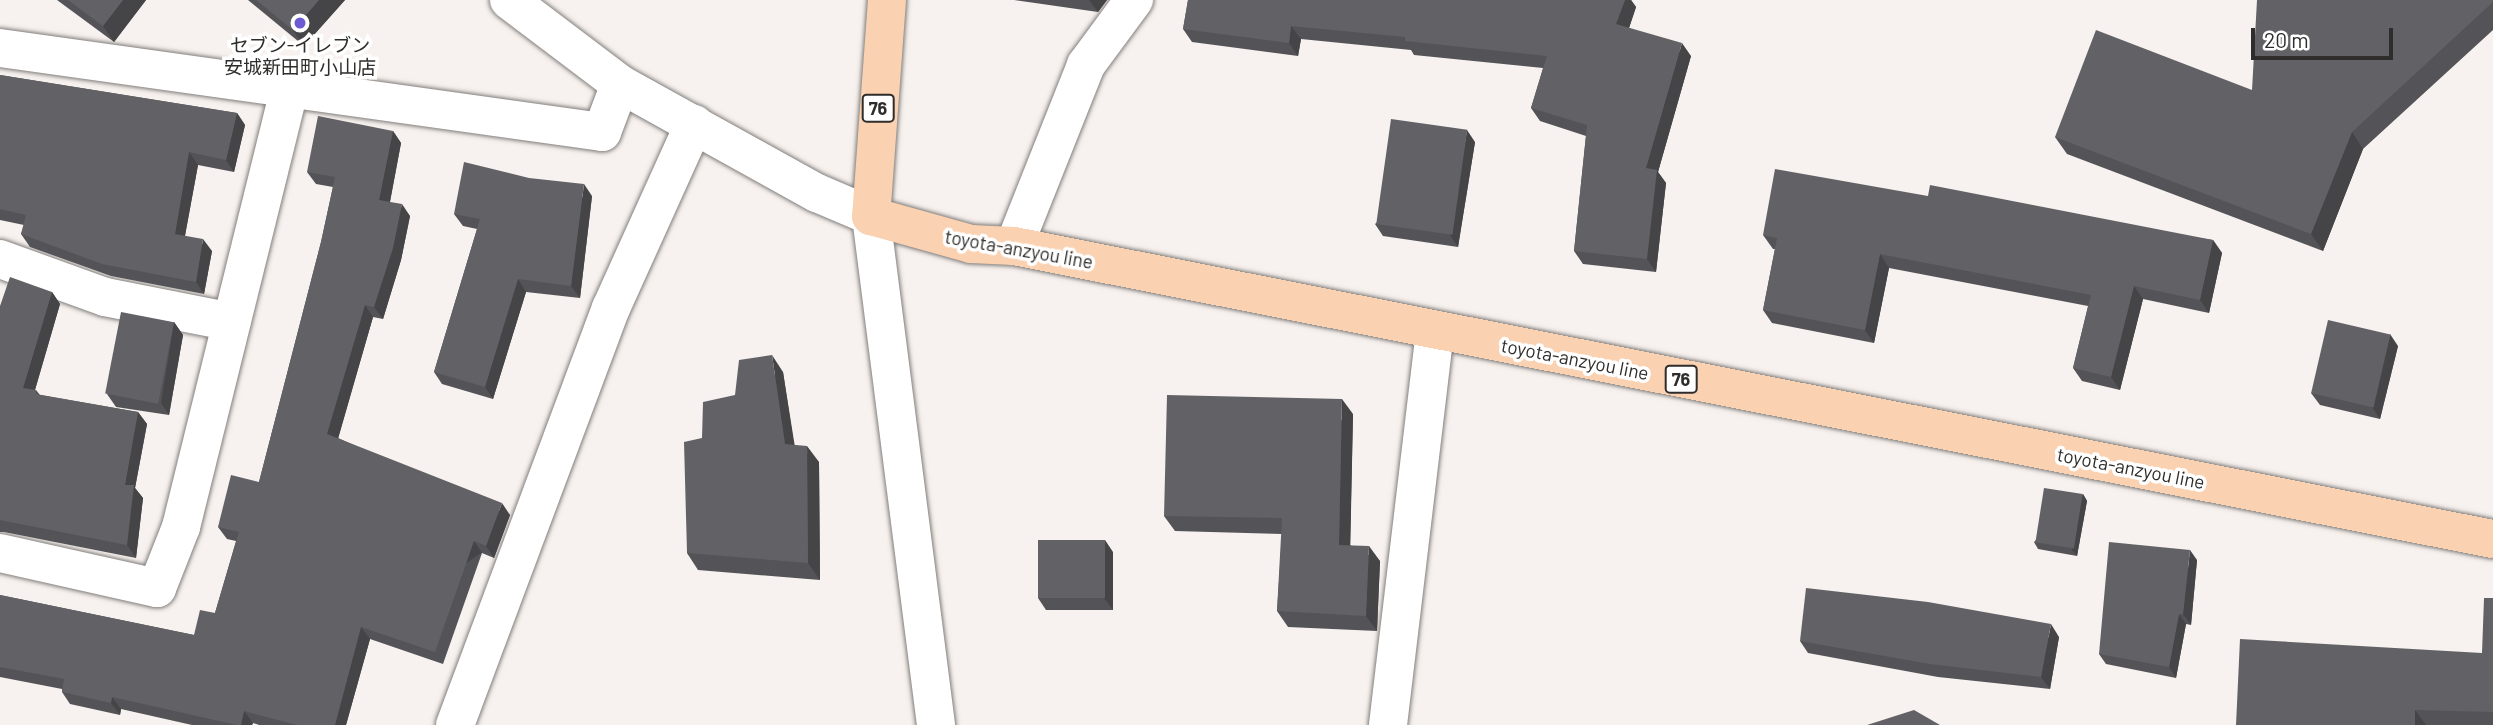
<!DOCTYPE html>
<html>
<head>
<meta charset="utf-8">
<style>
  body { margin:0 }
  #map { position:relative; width:2493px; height:725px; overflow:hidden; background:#f7f2ef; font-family:Barlow,"Noto Sans JP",sans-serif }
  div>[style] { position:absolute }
  .roads { filter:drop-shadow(0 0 2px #827e7b) drop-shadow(0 0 2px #827e7b) }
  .street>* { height:38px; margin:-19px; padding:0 19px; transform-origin:19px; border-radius:19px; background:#fff }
  .secondary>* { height:38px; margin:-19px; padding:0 19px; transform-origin:19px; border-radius:19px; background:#fff }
  .primary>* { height:38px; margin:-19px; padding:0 19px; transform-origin:19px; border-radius:19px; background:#fad1b1 }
  .wall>* { inset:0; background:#545458 }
  .shaded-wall>* { inset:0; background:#454547; transform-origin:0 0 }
  .building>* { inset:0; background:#626266; transform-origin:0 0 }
  .dots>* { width:19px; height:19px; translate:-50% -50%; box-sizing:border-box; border:4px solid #fff; border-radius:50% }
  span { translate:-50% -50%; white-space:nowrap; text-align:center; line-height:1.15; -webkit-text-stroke:7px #fff; paint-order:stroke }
  .shield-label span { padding:2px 5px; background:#fff; border:2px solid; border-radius:5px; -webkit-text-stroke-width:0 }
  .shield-label { font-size:18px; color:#2e2d2b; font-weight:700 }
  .poi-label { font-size:19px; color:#2e2d2b }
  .street-label { font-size:19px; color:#2e2d2b }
  .scale { position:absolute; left:2251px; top:28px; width:142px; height:32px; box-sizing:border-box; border:4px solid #2e2d2b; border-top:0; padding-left:9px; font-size:21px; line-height:24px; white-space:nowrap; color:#2e2d2b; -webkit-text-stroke:5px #fff; paint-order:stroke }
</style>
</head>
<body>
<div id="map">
  <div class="roads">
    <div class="street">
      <div style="left:0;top:48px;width:608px;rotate:7.94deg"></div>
      <div style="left:602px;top:132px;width:51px;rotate:-69.4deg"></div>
      <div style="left:1014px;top:246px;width:195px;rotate:-68.3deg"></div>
      <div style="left:1086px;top:65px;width:81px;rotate:-53.6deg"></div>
      <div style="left:0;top:259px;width:112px;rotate:19.9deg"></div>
      <div style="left:105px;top:297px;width:129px;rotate:11.1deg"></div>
      <div style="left:0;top:553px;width:161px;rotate:12.6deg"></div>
      <div style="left:157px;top:588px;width:66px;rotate:-68.5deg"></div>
      <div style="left:181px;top:527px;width:452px;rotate:-76.1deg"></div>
      <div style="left:455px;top:725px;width:445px;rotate:-69.5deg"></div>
      <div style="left:611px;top:308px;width:202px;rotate:-65.7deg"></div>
      <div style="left:1388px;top:725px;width:397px;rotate:-83.2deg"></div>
    </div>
    <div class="secondary">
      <div style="left:509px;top:0;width:139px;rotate:37.1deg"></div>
      <div style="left:620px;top:84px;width:225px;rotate:29deg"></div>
      <div style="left:817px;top:193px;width:59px;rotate:23.1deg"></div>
      <div style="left:871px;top:216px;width:513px;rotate:82.72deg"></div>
    </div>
    <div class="primary">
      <div style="left:887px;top:0;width:217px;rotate:94.2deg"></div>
      <div style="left:871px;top:216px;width:104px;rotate:15.6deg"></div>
      <div style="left:971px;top:244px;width:43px;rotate:2.7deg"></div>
      <div style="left:1014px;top:246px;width:1508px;rotate:11.21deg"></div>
    </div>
  </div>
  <div class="wall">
    <div style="clip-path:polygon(57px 0,146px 0,114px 42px)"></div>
    <div style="clip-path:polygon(248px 0,345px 0,304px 46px)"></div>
    <div style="clip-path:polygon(1014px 0,1107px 0,1098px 12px)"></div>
    <div style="clip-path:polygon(1188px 0,1631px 0,1636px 7px,1629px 28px,1691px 56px,1658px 172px,1666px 183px,1656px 272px,1583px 264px,1574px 251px,1586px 136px,1540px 121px,1531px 108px,1543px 68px,1414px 55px,1411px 50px,1301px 39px,1298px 56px,1192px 42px,1183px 29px)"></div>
    <div style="clip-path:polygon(2493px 0,2493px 30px,2363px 149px,2323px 251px,2067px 154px,2055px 137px,2252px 90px)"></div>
    <div style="clip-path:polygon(0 75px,237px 113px,245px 125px,234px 172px,198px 165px,185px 236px,212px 251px,204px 294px,111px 276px,30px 247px,21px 234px,24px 225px,0 220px)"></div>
    <div style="clip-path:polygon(393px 131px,401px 143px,390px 202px,410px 216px,401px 260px,383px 319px,373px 317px,338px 438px,510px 515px,494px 558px,482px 553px,443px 664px,370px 639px,346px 725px,259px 725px,253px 723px,252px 725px,192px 725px,121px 709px,120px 715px,70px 704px,62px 692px,62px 689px,0 677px,0 595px,194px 635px,215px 613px,236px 541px,227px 539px,218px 527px,259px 482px,321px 242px,333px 187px,316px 184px,307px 172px)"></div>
    <div style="clip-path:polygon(1475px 142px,1458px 247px,1383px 236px,1375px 224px)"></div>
    <div style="clip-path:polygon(592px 196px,580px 298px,526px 292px,493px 399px,442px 384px,434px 372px,477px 229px,463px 226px,454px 214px)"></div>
    <div style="clip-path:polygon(1928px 196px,2213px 240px,2222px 253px,2209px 313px,2143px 299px,2120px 390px,2082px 381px,2073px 368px,2088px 306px,1889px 268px,1874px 343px,1772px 323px,1763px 310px,1775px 249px,1773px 249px,1763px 235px)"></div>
    <div style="clip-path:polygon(52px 292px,60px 304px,35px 390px,36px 390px,40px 395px,138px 412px,147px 424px,135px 488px,143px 498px,136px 558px,4px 532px,0 532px,0 306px)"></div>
    <div style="clip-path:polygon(174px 322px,183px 335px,169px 415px,116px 407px,107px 394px)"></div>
    <div style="clip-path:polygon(2398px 346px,2380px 419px,2320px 405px,2311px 393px)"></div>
    <div style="clip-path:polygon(783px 372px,794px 445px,819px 462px,820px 580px,698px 570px,687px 553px,702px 438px,735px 395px)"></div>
    <div style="clip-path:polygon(1353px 414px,1350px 545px,1380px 561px,1377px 631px,1288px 627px,1277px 611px,1282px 534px,1175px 531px,1164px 516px)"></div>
    <div style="clip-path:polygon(2083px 494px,2087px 501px,2077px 556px,2038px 549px,2034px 542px)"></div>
    <div style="clip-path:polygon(1113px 552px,1113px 610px,1046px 610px,1038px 598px)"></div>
    <div style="clip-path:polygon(2197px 560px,2191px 625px,2186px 624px,2176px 678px,2106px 664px,2099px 654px)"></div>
    <div style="clip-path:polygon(2493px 598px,2493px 725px,2236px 725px,2482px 653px)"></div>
    <div style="clip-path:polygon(2059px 637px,2050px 689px,1938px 677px,1808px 653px,1800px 641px)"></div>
  </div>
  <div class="shaded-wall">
    <div style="clip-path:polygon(123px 0,146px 0,114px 42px,103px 26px)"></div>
    <div style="clip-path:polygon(319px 0,345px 0,304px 46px,293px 30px)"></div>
    <div style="clip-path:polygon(1089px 0,1107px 0,1098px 12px)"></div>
    <div style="clip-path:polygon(1625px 0,1631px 0,1636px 7px,1626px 37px,1616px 24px)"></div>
    <div style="clip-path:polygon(1291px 26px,1301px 39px,1298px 56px,1289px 43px)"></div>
    <div style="clip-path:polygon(1682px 43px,1691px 56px,1658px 172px,1666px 183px,1656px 272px,1647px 259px,1646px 168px)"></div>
    <div style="clip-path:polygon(237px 113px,245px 125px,234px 172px,226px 160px)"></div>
    <div style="clip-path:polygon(1467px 130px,1475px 142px,1458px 247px,1450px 235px)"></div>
    <div style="clip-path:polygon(393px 131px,401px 143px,388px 212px,379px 200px)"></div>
    <div style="clip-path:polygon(2352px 132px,2363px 149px,2323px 251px,2311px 234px)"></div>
    <div style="clip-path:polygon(189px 152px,198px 165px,183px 246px,175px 234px)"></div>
    <div style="clip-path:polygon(584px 184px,592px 196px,580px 298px,571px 286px)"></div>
    <div style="clip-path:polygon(402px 204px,410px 216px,401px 260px,383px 319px,374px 307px)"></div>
    <div style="clip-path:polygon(203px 239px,212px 251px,204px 294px,196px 282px)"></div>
    <div style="clip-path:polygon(2213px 240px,2222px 253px,2209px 313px,2200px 300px)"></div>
    <div style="clip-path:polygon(1880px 254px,1889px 268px,1874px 343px,1865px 330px)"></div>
    <div style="clip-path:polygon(518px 279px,526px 292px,493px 399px,485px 387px)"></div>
    <div style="clip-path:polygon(2134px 286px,2143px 299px,2120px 390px,2111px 377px)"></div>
    <div style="clip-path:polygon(52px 292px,60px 304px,32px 400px,23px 388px)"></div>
    <div style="clip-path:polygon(365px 305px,373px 317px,336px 446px,327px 434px)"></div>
    <div style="clip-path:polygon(174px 322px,183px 335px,169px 415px,161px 403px)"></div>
    <div style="clip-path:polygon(2390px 334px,2398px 346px,2380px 419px,2372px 407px)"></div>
    <div style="clip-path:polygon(772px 355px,783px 372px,797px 460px,785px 444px)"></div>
    <div style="clip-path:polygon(1342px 399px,1353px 414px,1350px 560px,1339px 545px)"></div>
    <div style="clip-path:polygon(138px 412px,147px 424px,135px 488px,143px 498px,136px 558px,127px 545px,125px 485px)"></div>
    <div style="clip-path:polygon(807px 446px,819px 462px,820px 580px,808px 563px)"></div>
    <div style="clip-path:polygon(2083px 494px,2087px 501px,2077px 556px,2072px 550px)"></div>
    <div style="clip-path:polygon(502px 503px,510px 515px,494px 558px,486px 546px)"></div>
    <div style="clip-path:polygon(1105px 540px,1113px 552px,1113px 610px,1104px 598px)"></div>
    <div style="left:474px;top:541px;width:14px;height:118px;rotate:56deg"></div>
    <div style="clip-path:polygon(1369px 546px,1380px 561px,1377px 631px,1366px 616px)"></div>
    <div style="clip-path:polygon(2190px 550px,2197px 560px,2191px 625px,2183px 614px)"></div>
    <div style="clip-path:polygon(2179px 614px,2186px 624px,2176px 678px,2169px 667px)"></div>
    <div style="clip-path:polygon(2051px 624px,2059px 637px,2050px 689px,2041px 677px)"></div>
    <div style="clip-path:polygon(361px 627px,370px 639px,346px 725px,335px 725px)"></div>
    <div style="clip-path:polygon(112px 697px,121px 709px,120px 715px,111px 703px)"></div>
    <div style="clip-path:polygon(2415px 710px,2426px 725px,2415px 725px)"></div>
    <div style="clip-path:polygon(244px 711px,253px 723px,252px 725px,241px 725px)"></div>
  </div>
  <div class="building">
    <div style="clip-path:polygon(68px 0,123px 0,103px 26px)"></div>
    <div style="clip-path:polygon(256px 0,319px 0,293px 30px)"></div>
    <div style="clip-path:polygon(1188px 0,1625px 0,1616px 24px,1682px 43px,1646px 168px,1657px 170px,1647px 259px,1574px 251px,1587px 125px,1531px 108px,1547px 56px,1405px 41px,1405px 37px,1291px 26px,1289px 43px,1183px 29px)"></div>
    <div style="clip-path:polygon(2257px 0,2493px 0,2493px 2px,2352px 132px,2311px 234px,2055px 137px,2096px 30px,2252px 90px)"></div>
    <div style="clip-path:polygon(0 75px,237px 113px,226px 160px,189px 152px,175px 234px,203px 239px,196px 282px,102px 264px,21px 234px,26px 215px,0 209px)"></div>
    <div style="clip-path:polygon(318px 116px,393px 131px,379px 200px,402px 204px,393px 248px,374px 307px,365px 305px,327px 434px,502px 503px,486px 546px,474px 541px,435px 652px,361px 627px,335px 725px,297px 725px,244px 711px,241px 725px,237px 725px,112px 697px,111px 703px,62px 692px,64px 679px,0 667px,0 595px,194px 635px,200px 610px,215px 613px,239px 532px,218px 527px,231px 475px,259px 482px,321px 242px,335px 177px,307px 172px)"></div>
    <div style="left:1391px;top:119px;width:77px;height:106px;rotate:8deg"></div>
    <div style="clip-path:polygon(464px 162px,529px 178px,584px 184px,571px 286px,518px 279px,485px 387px,434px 372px,480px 219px,454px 214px)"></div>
    <div style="clip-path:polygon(1775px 169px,1928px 196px,1930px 185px,2213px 240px,2200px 300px,2134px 286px,2111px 377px,2073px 368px,2091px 295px,1880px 254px,1865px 330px,1763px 310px,1777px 238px,1763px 235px)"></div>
    <div style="clip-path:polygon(10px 277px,52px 292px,23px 388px,36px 390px,36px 394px,138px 412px,125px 485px,134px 485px,127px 545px,0 520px,0 306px)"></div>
    <div style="left:121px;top:312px;width:54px;height:83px;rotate:11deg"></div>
    <div style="left:2328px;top:320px;width:64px;height:75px;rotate:13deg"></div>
    <div style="clip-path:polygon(772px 355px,785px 444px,807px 446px,808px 563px,687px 553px,684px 442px,702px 438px,703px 402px,735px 395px,739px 360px)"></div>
    <div style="clip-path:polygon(1167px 395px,1342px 399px,1339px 545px,1369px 546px,1366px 616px,1277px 611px,1282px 518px,1164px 516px)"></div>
    <div style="left:2044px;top:488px;width:39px;height:55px;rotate:9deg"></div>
    <div style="left:1038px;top:540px;width:67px;height:58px"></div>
    <div style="clip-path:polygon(2109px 542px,2190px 550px,2183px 614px,2179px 614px,2169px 667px,2099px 654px)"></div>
    <div style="clip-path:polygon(1806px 588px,1928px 602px,2051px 624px,2041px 677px,1930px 664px,1800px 641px)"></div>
    <div style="clip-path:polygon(2484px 598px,2493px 598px,2493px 712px,2415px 710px,2415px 725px,2236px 725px,2240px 639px,2482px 653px)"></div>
    <div style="clip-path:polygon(1914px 710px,1940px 725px,1867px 725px)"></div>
  </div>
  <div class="dots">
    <div style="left:300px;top:23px;background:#6b5ad4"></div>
  </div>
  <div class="shield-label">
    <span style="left:878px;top:108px">76</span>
    <span style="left:1681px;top:379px">76</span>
  </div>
  <div class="poi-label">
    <span style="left:300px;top:56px">セブン-イレブン<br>安城新田町小山店</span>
  </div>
  <div class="street-label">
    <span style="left:1019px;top:249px;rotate:10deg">toyota-anzyou line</span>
    <span style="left:1575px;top:359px;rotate:11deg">toyota-anzyou line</span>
    <span style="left:2131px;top:468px;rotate:11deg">toyota-anzyou line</span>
  </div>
  <div class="scale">20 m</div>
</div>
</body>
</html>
